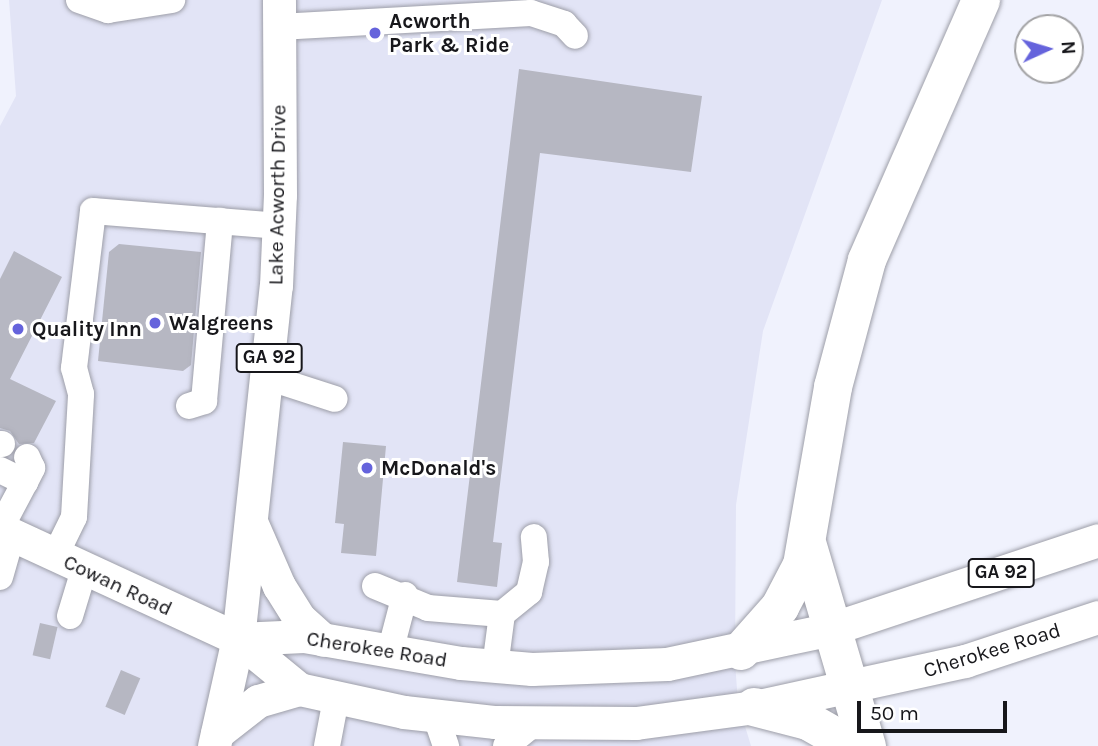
<!DOCTYPE html>
<html>
<head>
<meta charset="utf-8">
<style>
  body { margin:0 }
  #map { position:relative; width:1098px; height:746px; overflow:hidden; background:#f0f2fd; font-family:Karla,sans-serif }
  div>[style] { position:absolute }
  .built>* { inset:0; background:#e2e4f6 }
  .building>* { inset:0; background:#b6b7c2; transform-origin:0 0 }
  .roads { filter:drop-shadow(0 0 2px #9d9ea8) drop-shadow(0 0 2px #9d9ea8) }
  .minor>* { height:26px; margin:-13px; padding:0 13px; transform-origin:13px; border-radius:13px; background:#fff }
  .major>* { height:33px; margin:-16.5px; padding:0 16.5px; transform-origin:16.5px; border-radius:16.5px; background:#fff }
  .highway>* { height:38px; margin:-19px; padding:0 19px; transform-origin:19px; border-radius:19px; background:#fff }
  .dots>* { width:19px; height:19px; translate:-50% -50%; box-sizing:border-box; border:4px solid #fff; border-radius:50% }
  span { translate:-50% -50%; white-space:nowrap; text-align:center; line-height:1.15; -webkit-text-stroke:6px #fff; paint-order:stroke }
  .shield-label span { padding:2px 5px; background:#fff; border:2px solid; border-radius:5px; -webkit-text-stroke-width:0 }
  .shield-label { font-size:19px; color:#17171b; font-weight:700 }
  .poi-label { font-size:21px; color:#17171b; font-weight:700 }
  .left { translate:0 -50%; text-align:left }
  .street-label { font-size:21px; color:#17171b }
  .north { position:absolute; left:1014px; top:14px; width:70px; height:70px; box-sizing:border-box; background:#fff; border:2px solid #a2a2a4; border-radius:50%; rotate:86deg; font-size:19px; font-weight:700; line-height:28px; text-align:center; color:#17171b }
  .north::after { content:''; display:block; margin:auto; width:24px; height:32px; background:#6563dc; clip-path:polygon(50% 0,100% 100%,50% 72%,0 100%) }
  .scale { position:absolute; left:857px; top:701px; width:150px; height:32px; box-sizing:border-box; border:4px solid #17171b; border-top:0; padding-left:9px; font-size:21px; line-height:24px; white-space:nowrap; color:#17171b; -webkit-text-stroke:5px #fff; paint-order:stroke }
</style>
</head>
<body>
<div id="map">
  <div class="built">
    <div style="clip-path:polygon(9px 0,882px 0,763px 331px,736px 505px,735px 662px,738px 703px,751px 746px,0 746px,0 126px,16px 96px)"></div>
  </div>
  <div class="building">
    <div style="clip-path:polygon(519px 69px,702px 96px,691px 172px,540px 153px,493px 542px,502px 543px,497px 587px,457px 582px)"></div>
    <div style="clip-path:polygon(119px 244px,201px 252px,191px 365px,183px 371px,98px 361px,109px 252px)"></div>
    <div style="clip-path:polygon(14px 251px,62px 277px,10px 379px,56px 401px,34px 443px,19px 444px,10px 431px,0 428px,0 279px)"></div>
    <div style="clip-path:polygon(343px 442px,386px 446px,376px 556px,341px 553px,344px 524px,335px 523px)"></div>
    <div style="left:40px;top:623px;width:18px;height:33px;rotate:13deg"></div>
    <div style="left:121px;top:670px;width:21px;height:40px;rotate:23deg"></div>
  </div>
  <div class="roads">
    <div class="minor">
      <div style="left:79px;top:0;width:31px;rotate:19deg"></div>
      <div style="left:108px;top:10px;width:65px;rotate:-8.9deg"></div>
      <div style="left:279px;top:27px;width:252px;rotate:-3.2deg"></div>
      <div style="left:531px;top:13px;width:35px;rotate:18deg"></div>
      <div style="left:564px;top:24px;width:16px;rotate:47deg"></div>
      <div style="left:267px;top:377px;width:71px;rotate:17.9deg"></div>
      <div style="left:189px;top:406px;width:16px;rotate:-18deg"></div>
      <div style="left:204px;top:401px;width:181px;rotate:-84.9deg"></div>
      <div style="left:0;top:444px;width:2px"></div>
      <div style="left:0;top:470px;width:28px;rotate:26deg"></div>
      <div style="left:25px;top:482px;width:53px;rotate:118deg"></div>
      <div style="left:25px;top:482px;width:16px;rotate:-63deg"></div>
      <div style="left:32px;top:468px;width:12px;rotate:-114deg"></div>
      <div style="left:55px;top:556px;width:43px;rotate:-64deg"></div>
      <div style="left:74px;top:517px;width:123px;rotate:-86.7deg"></div>
      <div style="left:81px;top:394px;width:27px;rotate:-105deg"></div>
      <div style="left:74px;top:368px;width:158px;rotate:-83.1deg"></div>
      <div style="left:93px;top:211px;width:187px;rotate:4.6deg"></div>
      <div style="left:0;top:577px;width:44px;rotate:-74.1deg"></div>
      <div style="left:375px;top:586px;width:57px;rotate:22.5deg"></div>
      <div style="left:428px;top:608px;width:74px;rotate:4.6deg"></div>
      <div style="left:502px;top:614px;width:35px;rotate:-39deg"></div>
      <div style="left:529px;top:592px;width:31px;rotate:-77deg"></div>
      <div style="left:536px;top:562px;width:25px;rotate:-95deg"></div>
      <div style="left:70px;top:616px;width:48px;rotate:-73.1deg"></div>
      <div style="left:390px;top:652px;width:59px;rotate:-75.3deg"></div>
      <div style="left:495px;top:667px;width:53px;rotate:-82.5deg"></div>
      <div style="left:436px;top:717px;width:31px;rotate:71deg"></div>
      <div style="left:327px;top:746px;width:48px;rotate:-79.2deg"></div>
      <div style="left:506px;top:746px;width:35px;rotate:-39deg"></div>
    </div>
    <div class="major">
      <div style="left:252px;top:524px;width:68px;rotate:66.5deg"></div>
      <div style="left:279px;top:586px;width:39px;rotate:58deg"></div>
      <div style="left:300px;top:619px;width:31px;rotate:42deg"></div>
      <div style="left:0;top:529px;width:262px;rotate:24.8deg"></div>
      <div style="left:238px;top:639px;width:79px;rotate:39.3deg"></div>
      <div style="left:299px;top:689px;width:107px;rotate:12.4deg"></div>
      <div style="left:404px;top:712px;width:92px;rotate:6.3deg"></div>
      <div style="left:495px;top:722px;width:141px;rotate:0.4deg"></div>
      <div style="left:636px;top:723px;width:119px;rotate:-7.7deg"></div>
      <div style="left:754px;top:707px;width:216px;rotate:-12.3deg"></div>
      <div style="left:965px;top:661px;width:140px;rotate:-18.3deg"></div>
      <div style="left:238px;top:639px;width:66px;rotate:-2.6deg"></div>
      <div style="left:304px;top:636px;width:159px;rotate:9.8deg"></div>
      <div style="left:461px;top:663px;width:71px;rotate:4.8deg"></div>
      <div style="left:532px;top:669px;width:135px;rotate:-2.1deg"></div>
      <div style="left:667px;top:664px;width:168px;rotate:-12deg"></div>
      <div style="left:831px;top:629px;width:281px;rotate:-18.4deg"></div>
      <div style="left:217px;top:733px;width:52px;rotate:-38deg"></div>
      <div style="left:258px;top:701px;width:43px;rotate:-16.3deg"></div>
      <div style="left:214px;top:746px;width:110px;rotate:-77.4deg"></div>
      <div style="left:238px;top:639px;width:355px;rotate:-83.9deg"></div>
      <div style="left:276px;top:286px;width:91px;rotate:-87.5deg"></div>
      <div style="left:280px;top:195px;width:195px;rotate:-90.3deg"></div>
    </div>
    <div class="highway">
      <div style="left:808px;top:546px;width:209px;rotate:73.6deg"></div>
      <div style="left:741px;top:651px;width:59px;rotate:-48.4deg"></div>
      <div style="left:780px;top:607px;width:47px;rotate:-62.4deg"></div>
      <div style="left:802px;top:565px;width:181px;rotate:-80.1deg"></div>
      <div style="left:833px;top:387px;width:131px;rotate:-75deg"></div>
      <div style="left:867px;top:260px;width:284px;rotate:-66.3deg"></div>
      <div style="left:754px;top:707px;width:56px;rotate:14.5deg"></div>
      <div style="left:808px;top:721px;width:51px;rotate:29.6deg"></div>
    </div>
  </div>
  <div class="dots">
    <div style="left:375px;top:33px;background:#6563dc"></div>
    <div style="left:155px;top:323px;background:#6563dc"></div>
    <div style="left:18px;top:329px;background:#6563dc"></div>
    <div style="left:367px;top:468px;background:#6563dc"></div>
  </div>
  <div class="shield-label">
    <span style="left:269px;top:358px">GA 92</span>
    <span style="left:1001px;top:573px">GA 92</span>
  </div>
  <div class="poi-label">
    <span class="left" style="left:389px;top:33px">Acworth<br>Park &amp; Ride</span>
    <span class="left" style="left:169px;top:323px">Walgreens</span>
    <span class="left" style="left:32px;top:329px">Quality Inn</span>
    <span class="left" style="left:381px;top:468px">McDonald's</span>
  </div>
  <div class="street-label">
    <span style="left:277px;top:195px;rotate:-89deg">Lake Acworth Drive</span>
    <span style="left:118px;top:585px;rotate:25deg">Cowan Road</span>
    <span style="left:377px;top:649px;rotate:9deg">Cherokee Road</span>
    <span style="left:992px;top:650px;rotate:-17deg">Cherokee Road</span>
  </div>
  <div class="north">N</div>
  <div class="scale">50 m</div>
</div>
</body>
</html>
